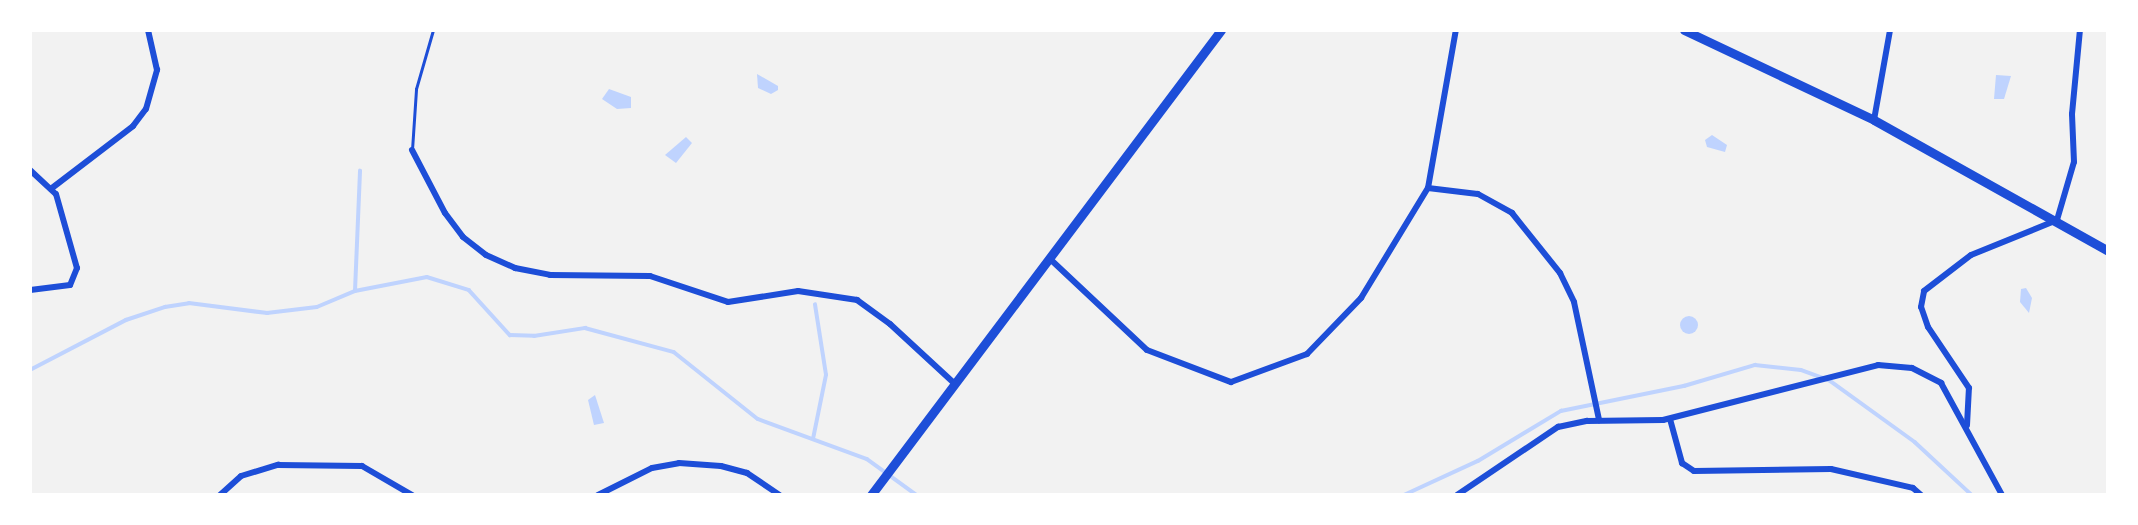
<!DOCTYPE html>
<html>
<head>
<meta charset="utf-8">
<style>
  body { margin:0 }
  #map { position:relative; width:2138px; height:525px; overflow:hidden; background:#f2f2f2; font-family:Raleway,sans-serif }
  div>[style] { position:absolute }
  .water>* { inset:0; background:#bfd3fe }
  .round { border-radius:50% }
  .stream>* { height:3.5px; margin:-1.75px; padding:0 1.75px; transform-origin:1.75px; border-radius:1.75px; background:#bfd3fe }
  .service>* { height:2.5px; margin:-1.25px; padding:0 1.25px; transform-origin:1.25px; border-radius:1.25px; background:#1d4ed8 }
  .minor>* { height:6px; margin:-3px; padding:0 3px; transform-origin:3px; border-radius:3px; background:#1d4ed8 }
  .primary>* { height:9px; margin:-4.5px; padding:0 4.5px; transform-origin:4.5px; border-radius:4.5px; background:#1d4ed8 }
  span { translate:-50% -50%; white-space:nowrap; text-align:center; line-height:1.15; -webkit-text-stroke:7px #fff; paint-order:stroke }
  .frame { position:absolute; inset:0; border:32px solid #fff; pointer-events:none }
</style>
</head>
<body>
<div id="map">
  <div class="water">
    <div style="clip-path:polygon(757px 74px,778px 86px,778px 90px,771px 94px,758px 88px)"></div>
    <div style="clip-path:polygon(1996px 75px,2011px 76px,2004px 99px,1994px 99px)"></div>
    <div style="clip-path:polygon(609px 89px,631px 97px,631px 108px,617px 109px,602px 99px)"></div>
    <div style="clip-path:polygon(1712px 135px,1727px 145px,1725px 152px,1707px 147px,1705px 140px)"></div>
    <div style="clip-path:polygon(686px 137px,692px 143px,676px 163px,665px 155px)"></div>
    <div style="clip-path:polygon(2026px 288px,2032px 298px,2029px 313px,2020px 302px,2021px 289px)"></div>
    <div class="round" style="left:1680px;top:316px;width:18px;height:18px"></div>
    <div style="clip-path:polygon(595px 395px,604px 423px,594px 425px,588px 400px)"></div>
  </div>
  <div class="stream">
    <div style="left:355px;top:291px;width:120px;rotate:-87.6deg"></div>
    <div style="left:30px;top:370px;width:108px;rotate:-27.5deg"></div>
    <div style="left:126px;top:320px;width:41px;rotate:-18.4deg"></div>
    <div style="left:165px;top:307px;width:24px;rotate:-9deg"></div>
    <div style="left:189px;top:303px;width:79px;rotate:7.3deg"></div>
    <div style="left:267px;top:313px;width:50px;rotate:-6.8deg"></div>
    <div style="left:317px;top:307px;width:41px;rotate:-22.8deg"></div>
    <div style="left:355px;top:291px;width:73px;rotate:-11deg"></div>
    <div style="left:427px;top:277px;width:44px;rotate:17.2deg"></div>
    <div style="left:469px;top:290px;width:61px;rotate:47.7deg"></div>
    <div style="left:510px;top:335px;width:24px;rotate:2deg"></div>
    <div style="left:534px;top:336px;width:52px;rotate:-8.9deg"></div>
    <div style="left:585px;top:328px;width:92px;rotate:15.1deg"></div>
    <div style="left:674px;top:352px;width:107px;rotate:38.6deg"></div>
    <div style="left:758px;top:419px;width:116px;rotate:20.2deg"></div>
    <div style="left:867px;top:459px;width:62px;rotate:35.8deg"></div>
    <div style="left:813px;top:439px;width:65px;rotate:-78.5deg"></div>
    <div style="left:826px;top:375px;width:71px;rotate:-98.9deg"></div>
    <div style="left:1404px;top:495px;width:81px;rotate:-24.7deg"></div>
    <div style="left:1478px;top:461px;width:97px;rotate:-31.1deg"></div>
    <div style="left:1561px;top:411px;width:126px;rotate:-11.5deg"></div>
    <div style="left:1684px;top:386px;width:74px;rotate:-16.5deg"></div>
    <div style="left:1755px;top:365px;width:46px;rotate:6.2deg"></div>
    <div style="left:1801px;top:370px;width:30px;rotate:20deg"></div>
    <div style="left:1829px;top:380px;width:106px;rotate:35.8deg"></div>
    <div style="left:1915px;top:442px;width:78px;rotate:42.9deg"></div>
  </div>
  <div class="service">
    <div style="left:412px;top:150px;width:61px;rotate:-86.2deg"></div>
    <div style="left:416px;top:89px;width:61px;rotate:-73.9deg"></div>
  </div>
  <div class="minor">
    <div style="left:1874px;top:120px;width:91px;rotate:-79.9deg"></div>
    <div style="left:412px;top:150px;width:71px;rotate:62.4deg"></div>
    <div style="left:445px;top:213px;width:30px;rotate:53deg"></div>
    <div style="left:463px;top:237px;width:29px;rotate:38deg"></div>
    <div style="left:486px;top:255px;width:32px;rotate:24deg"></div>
    <div style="left:515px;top:268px;width:36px;rotate:11deg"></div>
    <div style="left:550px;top:275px;width:100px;rotate:0.6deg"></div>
    <div style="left:650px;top:276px;width:82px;rotate:18.4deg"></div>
    <div style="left:728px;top:302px;width:71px;rotate:-8.9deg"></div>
    <div style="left:798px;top:291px;width:60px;rotate:8.7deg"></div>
    <div style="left:857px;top:300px;width:41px;rotate:36deg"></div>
    <div style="left:890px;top:324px;width:87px;rotate:42.7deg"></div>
    <div style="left:30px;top:170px;width:35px;rotate:43deg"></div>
    <div style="left:56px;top:194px;width:77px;rotate:74.2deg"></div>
    <div style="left:77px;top:268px;width:18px;rotate:112deg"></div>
    <div style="left:70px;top:285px;width:40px;rotate:172.9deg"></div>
    <div style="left:52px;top:188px;width:102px;rotate:-37.4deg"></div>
    <div style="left:133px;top:126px;width:21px;rotate:-53deg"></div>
    <div style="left:146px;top:109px;width:41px;rotate:-74.2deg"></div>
    <div style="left:157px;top:70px;width:41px;rotate:-102.7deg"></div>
    <div style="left:1428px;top:188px;width:50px;rotate:6.8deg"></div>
    <div style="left:1478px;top:194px;width:39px;rotate:29deg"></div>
    <div style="left:1512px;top:213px;width:77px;rotate:51.3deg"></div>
    <div style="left:1560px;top:273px;width:32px;rotate:64deg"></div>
    <div style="left:1574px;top:302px;width:121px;rotate:78deg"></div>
    <div style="left:1049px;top:258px;width:134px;rotate:43.2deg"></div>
    <div style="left:1147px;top:350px;width:90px;rotate:20.9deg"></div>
    <div style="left:1231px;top:382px;width:81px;rotate:-20.2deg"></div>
    <div style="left:1307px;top:354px;width:78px;rotate:-46deg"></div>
    <div style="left:1361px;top:298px;width:129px;rotate:-58.7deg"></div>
    <div style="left:1428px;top:188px;width:160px;rotate:-80deg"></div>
    <div style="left:1670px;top:419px;width:46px;rotate:74.7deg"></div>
    <div style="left:1682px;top:463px;width:14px;rotate:34deg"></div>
    <div style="left:1694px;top:471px;width:137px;rotate:-0.8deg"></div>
    <div style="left:1831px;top:469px;width:84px;rotate:13deg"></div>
    <div style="left:1913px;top:488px;width:11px;rotate:41deg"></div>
    <div style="left:1967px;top:425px;width:37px;rotate:-87deg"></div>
    <div style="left:1969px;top:388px;width:73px;rotate:-123.9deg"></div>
    <div style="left:1928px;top:327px;width:21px;rotate:-109deg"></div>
    <div style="left:1921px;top:307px;width:16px;rotate:-79deg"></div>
    <div style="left:1924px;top:291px;width:59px;rotate:-37.5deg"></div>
    <div style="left:1971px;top:255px;width:93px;rotate:-22.1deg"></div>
    <div style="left:2057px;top:220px;width:60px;rotate:-73.7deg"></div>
    <div style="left:2074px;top:162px;width:48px;rotate:-92.4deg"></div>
    <div style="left:2072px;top:114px;width:84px;rotate:-84.6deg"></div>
    <div style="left:220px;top:495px;width:28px;rotate:-42deg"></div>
    <div style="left:241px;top:476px;width:39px;rotate:-17deg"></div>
    <div style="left:278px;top:465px;width:84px;rotate:0.7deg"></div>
    <div style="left:362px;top:466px;width:58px;rotate:30.1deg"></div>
    <div style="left:598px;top:495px;width:60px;rotate:-26.6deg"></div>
    <div style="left:652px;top:468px;width:27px;rotate:-10deg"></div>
    <div style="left:679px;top:463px;width:42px;rotate:4.1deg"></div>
    <div style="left:721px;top:466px;width:27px;rotate:15deg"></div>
    <div style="left:747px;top:473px;width:40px;rotate:34deg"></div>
    <div style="left:1457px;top:495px;width:122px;rotate:-34deg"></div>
    <div style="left:1558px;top:427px;width:30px;rotate:-12deg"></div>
    <div style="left:1587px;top:421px;width:76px;rotate:-0.8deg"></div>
    <div style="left:1663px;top:420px;width:222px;rotate:-14.3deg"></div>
    <div style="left:1878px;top:365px;width:34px;rotate:5deg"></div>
    <div style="left:1912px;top:368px;width:33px;rotate:27deg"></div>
    <div style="left:1941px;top:383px;width:128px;rotate:61.4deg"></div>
  </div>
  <div class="primary">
    <div style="left:1684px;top:30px;width:210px;rotate:25.3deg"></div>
    <div style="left:1874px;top:120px;width:268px;rotate:29.2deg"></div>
    <div style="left:871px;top:495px;width:582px;rotate:-53.03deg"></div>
  </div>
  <div class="frame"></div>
</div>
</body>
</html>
